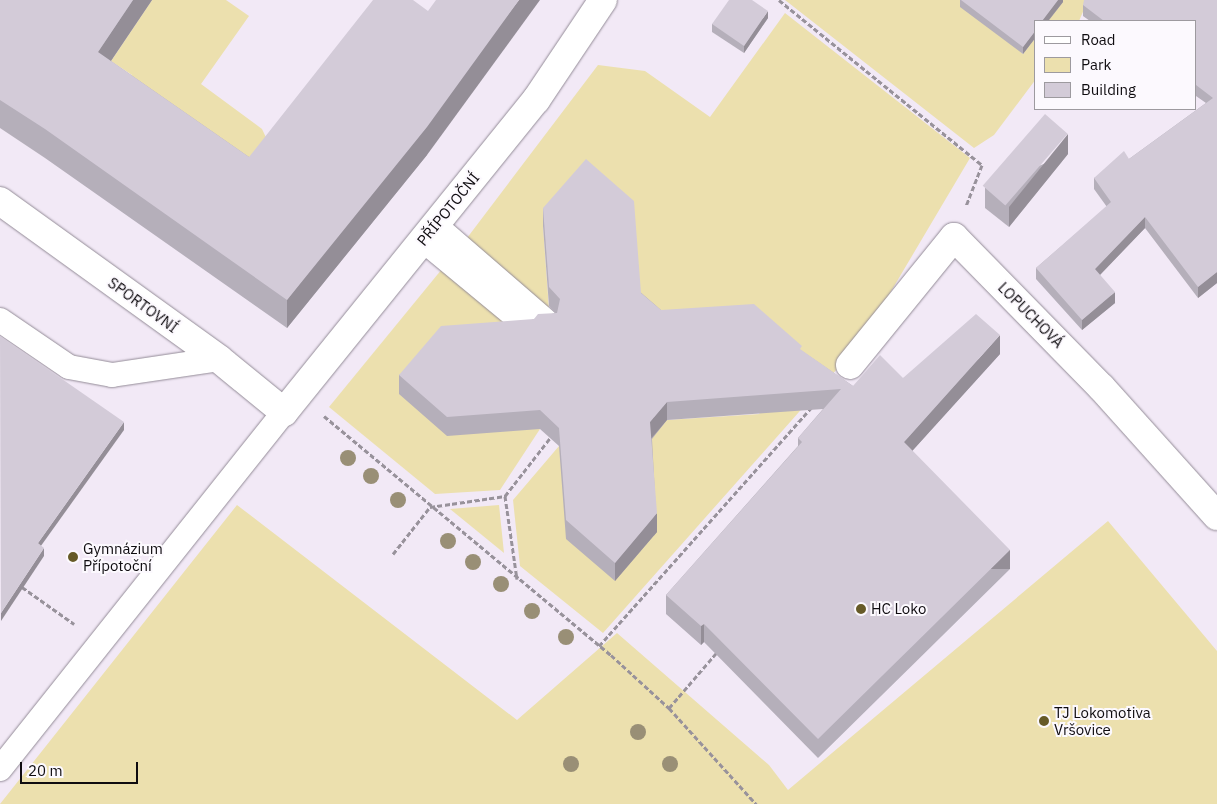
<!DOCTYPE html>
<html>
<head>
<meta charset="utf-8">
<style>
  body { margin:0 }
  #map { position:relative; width:1217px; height:804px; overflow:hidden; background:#f2e9f6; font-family:"IBM Plex Sans",sans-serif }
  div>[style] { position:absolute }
  .green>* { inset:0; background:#ece0ae }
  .path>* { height:3px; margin-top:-1.5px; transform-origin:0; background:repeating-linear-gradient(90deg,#98929b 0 5px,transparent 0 7.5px) }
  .roads { filter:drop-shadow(0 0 1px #938b97) drop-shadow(0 0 1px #938b97) }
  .lane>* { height:24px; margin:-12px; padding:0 12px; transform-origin:12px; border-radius:12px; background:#fff }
  .street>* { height:28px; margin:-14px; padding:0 14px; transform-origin:14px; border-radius:14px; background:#fff }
  .trees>* { width:16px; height:16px; margin:-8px; border-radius:50%; background:#998f76 }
  .wall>* { inset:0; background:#b5afba }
  .shaded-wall>* { inset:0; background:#948e97; transform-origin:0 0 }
  .building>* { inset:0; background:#d3cbd8; transform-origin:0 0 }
  .dots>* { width:14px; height:14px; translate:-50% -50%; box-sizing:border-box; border:2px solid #fcf9fe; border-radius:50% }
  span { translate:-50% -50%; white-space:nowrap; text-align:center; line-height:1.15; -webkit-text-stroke:4px #fcf9fe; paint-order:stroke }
  .street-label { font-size:15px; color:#0f0c10 }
  .poi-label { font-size:15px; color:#0f0c10 }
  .left { translate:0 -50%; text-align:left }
  .legend { position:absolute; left:1034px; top:20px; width:162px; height:90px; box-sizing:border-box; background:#fcf9fe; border:1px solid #9d9a9f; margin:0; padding:6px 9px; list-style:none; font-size:15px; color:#0f0c10 }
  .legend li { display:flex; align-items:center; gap:10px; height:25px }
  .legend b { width:25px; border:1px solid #9d9a9f }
  .scale { position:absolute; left:20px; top:762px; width:118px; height:22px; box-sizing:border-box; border:2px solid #0f0c10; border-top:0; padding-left:6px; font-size:15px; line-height:18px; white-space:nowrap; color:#0f0c10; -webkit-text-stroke:4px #fcf9fe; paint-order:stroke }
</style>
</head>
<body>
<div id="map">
  <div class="green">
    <div style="clip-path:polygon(152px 0,226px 0,249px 16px,201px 84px,262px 129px,272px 150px,272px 199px,119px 94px,132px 75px,111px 61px)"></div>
    <div style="clip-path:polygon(785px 0,966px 0,1023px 54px,1036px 37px,1036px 79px,994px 135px,974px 148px)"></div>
    <div style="clip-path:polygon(1060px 0,1088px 0,1079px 21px,1048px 21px)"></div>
    <div style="clip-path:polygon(785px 13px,970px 158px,861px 342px,603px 633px,520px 566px,513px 500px,559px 446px,650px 440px,667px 420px,760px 414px,543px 226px,549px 309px,467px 238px,598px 65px,645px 71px,710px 117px)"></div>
    <div style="clip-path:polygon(442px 269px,524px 339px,540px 429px,500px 490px,435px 494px,329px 407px)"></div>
    <div style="clip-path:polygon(237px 505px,517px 720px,617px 633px,769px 765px,788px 790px,1108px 521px,1217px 651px,1217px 804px,0 804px)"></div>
    <div style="clip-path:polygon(499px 505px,504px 553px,450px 509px)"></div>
  </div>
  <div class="path">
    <div style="left:779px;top:0;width:262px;rotate:39.1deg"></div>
    <div style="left:982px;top:165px;width:44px;rotate:111.3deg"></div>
    <div style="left:324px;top:416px;width:373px;rotate:39.8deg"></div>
    <div style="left:611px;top:655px;width:79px;rotate:42.4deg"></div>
    <div style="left:669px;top:708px;width:130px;rotate:47.8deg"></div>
    <div style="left:505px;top:496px;width:73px;rotate:-52.2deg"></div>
    <div style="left:393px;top:554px;width:60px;rotate:-51.8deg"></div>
    <div style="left:430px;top:507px;width:76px;rotate:-8.3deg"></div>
    <div style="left:505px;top:496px;width:84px;rotate:81.8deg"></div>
    <div style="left:22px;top:587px;width:64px;rotate:35.4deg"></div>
    <div style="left:599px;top:646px;width:320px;rotate:-48.3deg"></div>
    <div style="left:669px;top:708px;width:75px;rotate:-49.3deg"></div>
  </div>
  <div class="roads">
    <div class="lane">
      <div style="left:435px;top:225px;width:148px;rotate:40.9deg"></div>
      <div style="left:423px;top:240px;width:129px;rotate:39.6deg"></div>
      <div style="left:0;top:320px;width:83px;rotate:34.3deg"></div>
      <div style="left:69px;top:367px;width:44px;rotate:10.5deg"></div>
      <div style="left:112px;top:375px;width:108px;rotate:-8.5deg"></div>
      <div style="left:0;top:769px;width:456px;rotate:-51.5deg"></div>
    </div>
    <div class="street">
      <div style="left:0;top:201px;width:270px;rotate:35.8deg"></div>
      <div style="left:219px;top:359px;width:84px;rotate:39.2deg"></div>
      <div style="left:284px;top:412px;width:401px;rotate:-51.1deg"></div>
      <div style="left:536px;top:100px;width:120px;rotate:-56.2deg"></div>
      <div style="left:850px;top:365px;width:165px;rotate:-50.9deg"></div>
      <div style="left:954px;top:237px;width:211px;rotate:45.6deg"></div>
      <div style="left:1102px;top:388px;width:172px;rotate:48.1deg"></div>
    </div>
  </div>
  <div class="trees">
    <div style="left:348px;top:458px"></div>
    <div style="left:371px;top:476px"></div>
    <div style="left:398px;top:500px"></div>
    <div style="left:448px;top:541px"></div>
    <div style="left:473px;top:562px"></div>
    <div style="left:501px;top:584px"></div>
    <div style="left:532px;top:611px"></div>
    <div style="left:566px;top:637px"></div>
    <div style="left:638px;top:732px"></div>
    <div style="left:571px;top:764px"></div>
    <div style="left:670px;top:764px"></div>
  </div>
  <div class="wall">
    <div style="clip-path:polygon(0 0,152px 0,111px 61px,249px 157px,427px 155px,287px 328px,45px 158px,0 128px)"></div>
    <div style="clip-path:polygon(960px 0,1063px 0,1063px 2px,1023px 54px,960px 7px)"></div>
    <div style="clip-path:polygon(1217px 0,1217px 283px,1198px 298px,1145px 228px,1100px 275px,1115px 303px,1082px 330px,1036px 279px,1036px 268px,1107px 207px,1094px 189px,1094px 178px,1129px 159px,1206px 103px,1196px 96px,1196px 21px,1090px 21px,1083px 16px,1083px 5px)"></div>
    <div style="clip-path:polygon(768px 18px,744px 53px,712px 32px,712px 24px)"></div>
    <div style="clip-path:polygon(1068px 154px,1009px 227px,985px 208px,985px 188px)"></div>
    <div style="clip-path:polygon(543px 208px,661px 310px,802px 351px,853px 386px,903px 378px,1000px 354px,912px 451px,1010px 569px,818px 758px,704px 642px,701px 645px,666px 614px,666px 595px,798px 446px,798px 438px,823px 409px,667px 420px,652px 439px,657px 532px,615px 581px,566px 539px,559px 446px,540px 429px,447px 436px,399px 394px,399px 375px,534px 319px,555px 313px,549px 306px,543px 226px)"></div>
  </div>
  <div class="shaded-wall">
    <div style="clip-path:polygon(133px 0,152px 0,98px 80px,98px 52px)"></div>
    <div style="clip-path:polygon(519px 0,540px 0,427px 155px,287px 328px,287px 300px)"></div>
    <div style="clip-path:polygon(1058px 0,1063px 0,1063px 2px,1048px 21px,1042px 21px)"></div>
    <div style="clip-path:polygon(768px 11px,768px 18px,744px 53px,744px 46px)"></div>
    <div style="clip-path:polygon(1036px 30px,1036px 37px,1023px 54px,1023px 47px)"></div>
    <div style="clip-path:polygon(1068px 134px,1068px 154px,1009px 227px,1009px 207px)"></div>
    <div style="clip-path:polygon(1145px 217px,1145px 228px,1095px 280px,1095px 269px)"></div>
    <div style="clip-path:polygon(1217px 272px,1217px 283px,1198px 298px,1198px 287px)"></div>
    <div style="clip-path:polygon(1115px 292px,1115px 303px,1082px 330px,1082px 320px)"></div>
    <div style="clip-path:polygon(1000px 335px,1000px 354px,904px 460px,904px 442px)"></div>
    <div style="clip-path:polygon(667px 402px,667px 420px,650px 440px,650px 422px)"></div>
    <div style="clip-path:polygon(124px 422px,124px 430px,38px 550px,38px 543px)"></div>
    <div style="clip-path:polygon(657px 513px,657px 532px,615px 581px,615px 563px)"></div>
    <div style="clip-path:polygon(44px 548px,44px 556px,1px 621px,1px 613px)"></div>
    <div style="left:1010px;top:550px;width:19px;height:269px;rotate:90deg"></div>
    <div style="clip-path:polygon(704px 624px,704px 642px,701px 645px,701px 626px)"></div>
  </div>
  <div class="building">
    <div style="clip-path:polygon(0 0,133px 0,98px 52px,249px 157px,373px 0,413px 0,428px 11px,436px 0,519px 0,427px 127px,287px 300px,45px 129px,0 100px)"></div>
    <div style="clip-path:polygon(729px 0,752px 0,768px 11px,744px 46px,712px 24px)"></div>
    <div style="clip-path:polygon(961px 0,1058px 0,1042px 21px,1036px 21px,1036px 30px,1023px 47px)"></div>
    <div style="clip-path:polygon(1084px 0,1217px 0,1217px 272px,1198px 287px,1145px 217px,1095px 269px,1115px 292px,1082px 320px,1036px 268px,1111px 202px,1094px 178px,1124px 151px,1129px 159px,1213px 98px,1196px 85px,1196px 21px,1104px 21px,1083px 5px)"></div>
    <div style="left:1045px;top:114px;width:30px;height:95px;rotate:41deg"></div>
    <div style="clip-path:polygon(586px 159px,634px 201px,641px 293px,661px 310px,754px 304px,802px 346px,800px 349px,853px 386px,880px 355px,903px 378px,976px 314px,1000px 335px,904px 442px,1010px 550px,818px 739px,704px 624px,701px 626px,666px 595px,802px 442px,798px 438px,841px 389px,667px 402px,650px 422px,657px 513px,615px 563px,566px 520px,559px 428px,540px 410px,447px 417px,399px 375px,441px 326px,534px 319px,538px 314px,557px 313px,560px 299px,549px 287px,543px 208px)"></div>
    <div style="clip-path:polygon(0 336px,124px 422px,38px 543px,44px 548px,1px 613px)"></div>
  </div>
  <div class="dots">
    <div style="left:73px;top:557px;background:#665a27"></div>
    <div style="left:861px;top:609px;background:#665a27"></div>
    <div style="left:1044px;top:721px;background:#665a27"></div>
  </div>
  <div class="street-label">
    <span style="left:448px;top:209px;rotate:-51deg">PŘÍPOTOČNÍ</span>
    <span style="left:143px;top:305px;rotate:36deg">SPORTOVNÍ</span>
    <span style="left:1031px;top:315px;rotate:45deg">LOPUCHOVÁ</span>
  </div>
  <div class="poi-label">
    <span class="left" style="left:83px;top:557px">Gymnázium<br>Přípotoční</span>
    <span class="left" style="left:871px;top:609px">HC Loko</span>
    <span class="left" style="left:1054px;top:721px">TJ Lokomotiva<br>Vršovice</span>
  </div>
  <ul class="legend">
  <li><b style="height:6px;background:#fff"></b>Road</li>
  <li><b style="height:14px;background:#ece0ae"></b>Park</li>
  <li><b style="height:14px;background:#d3cbd8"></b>Building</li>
  </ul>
  <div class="scale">20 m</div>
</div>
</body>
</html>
